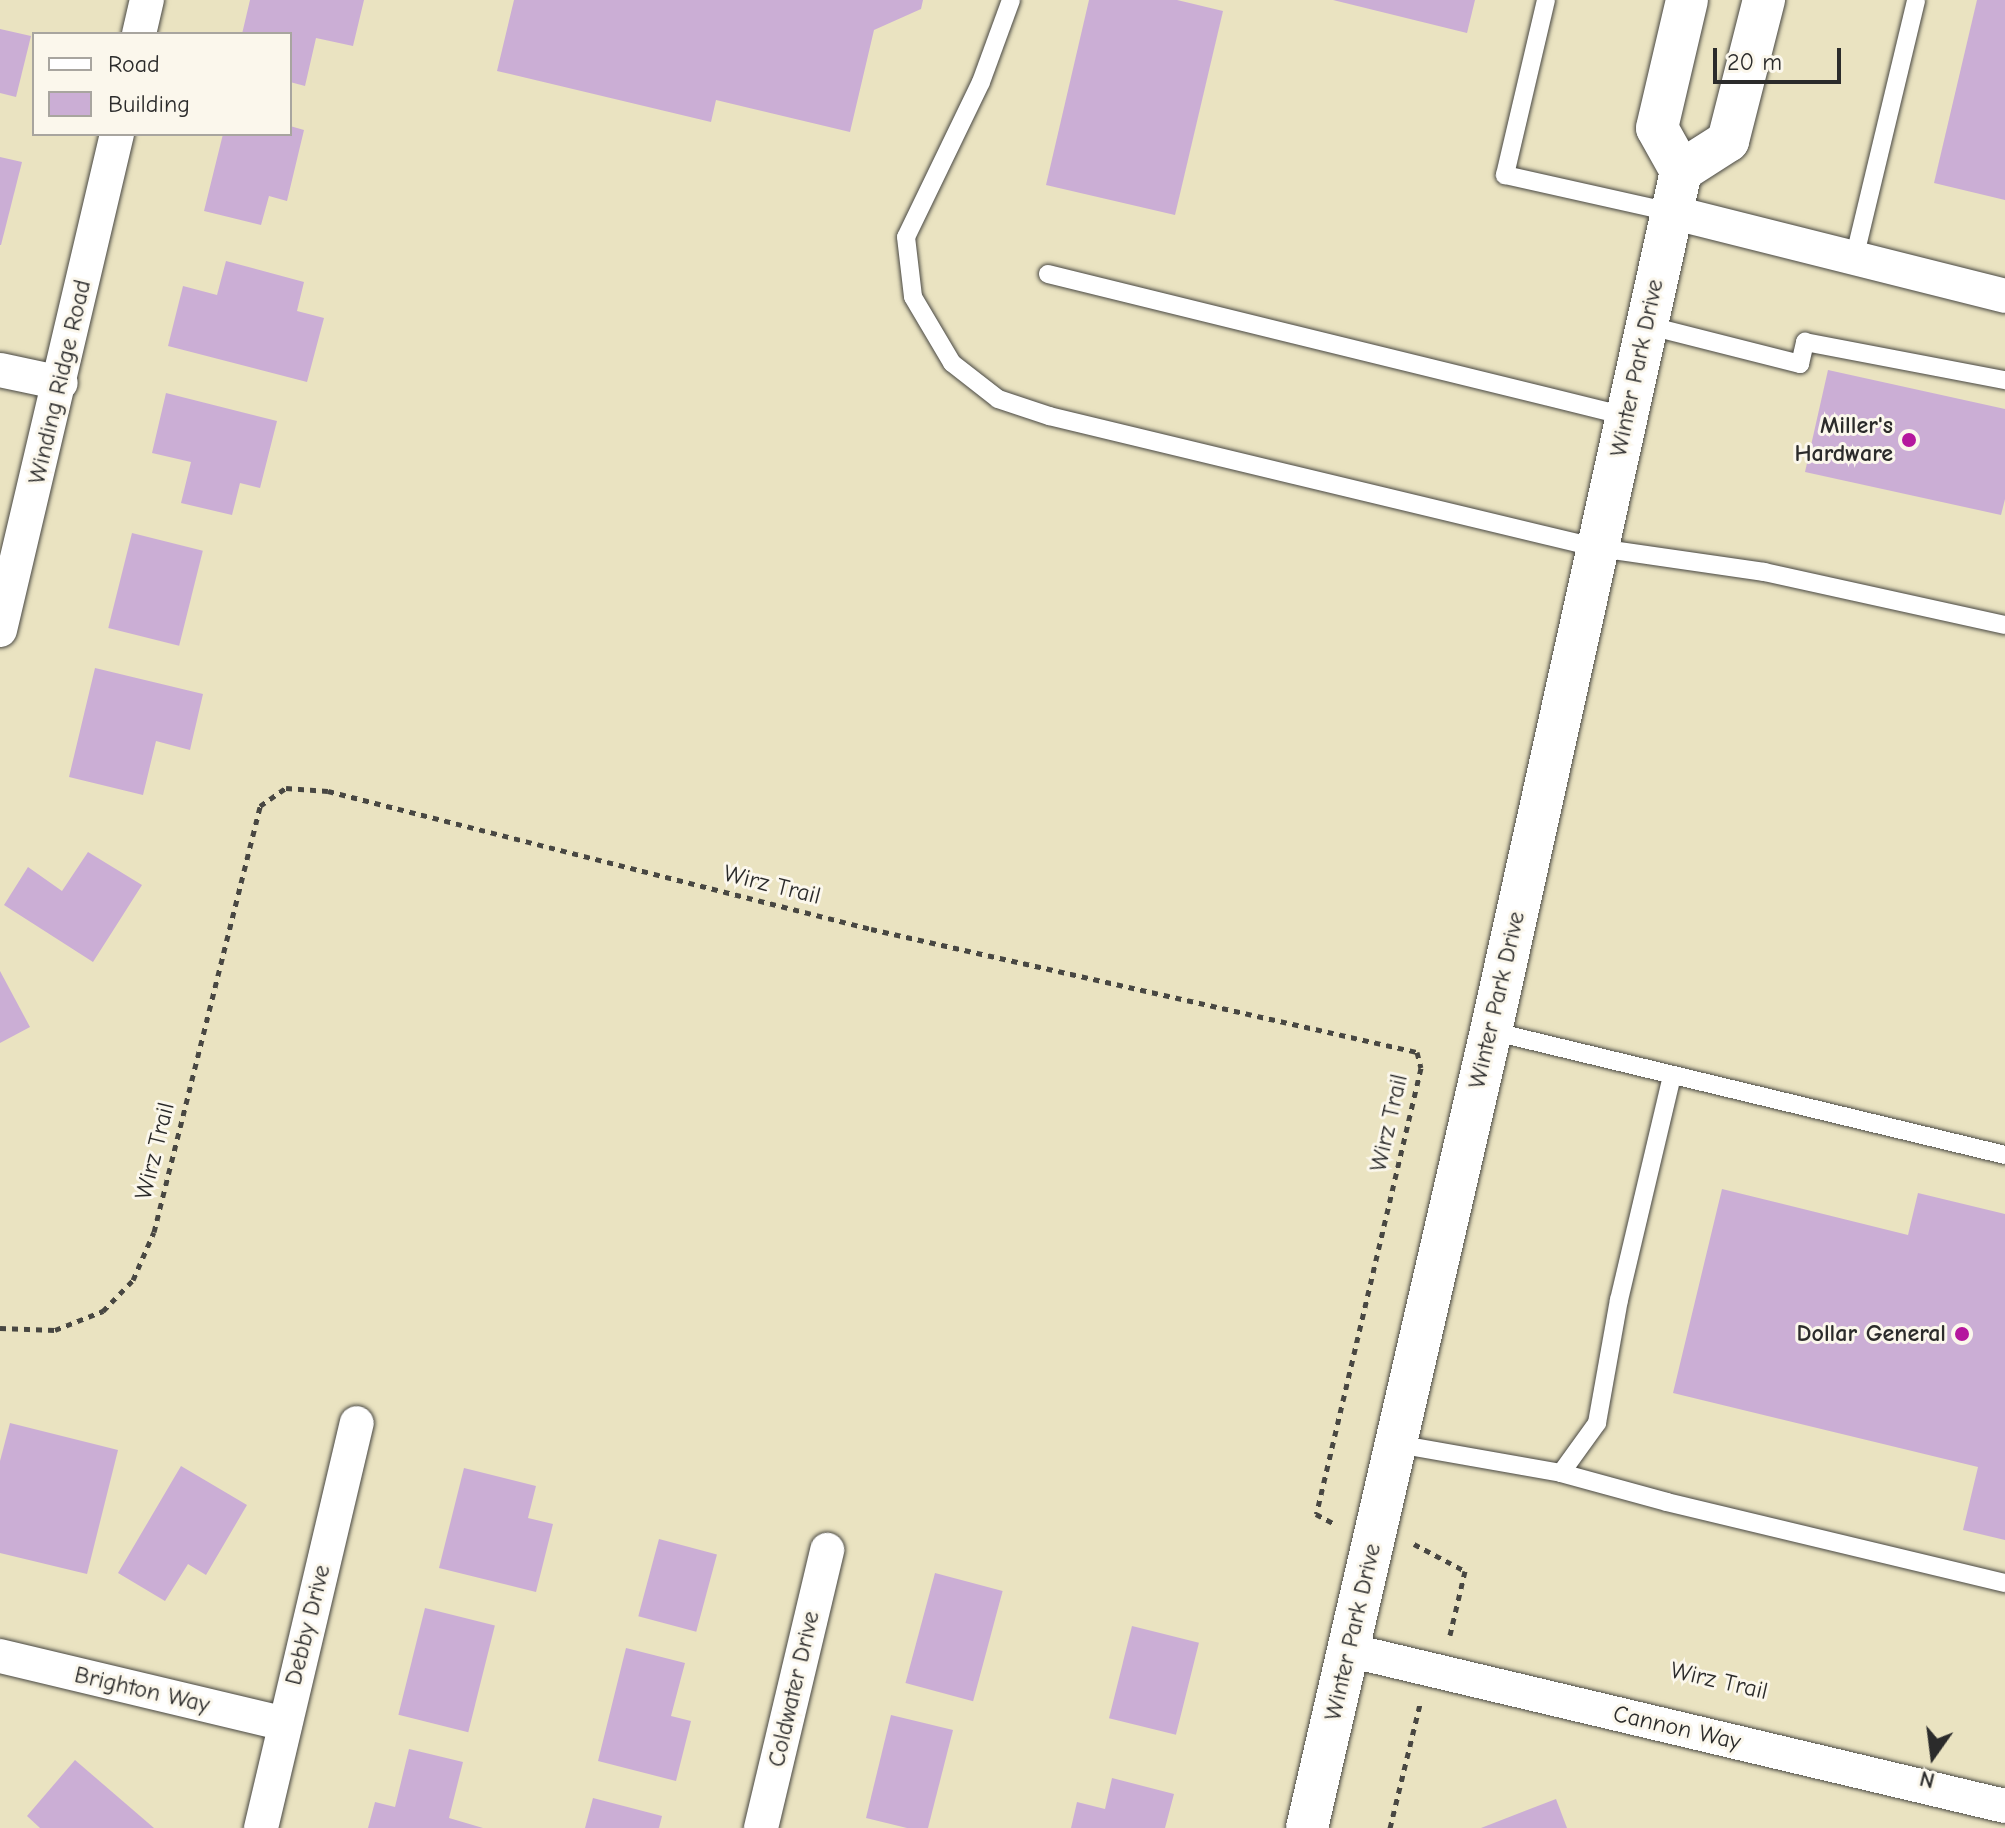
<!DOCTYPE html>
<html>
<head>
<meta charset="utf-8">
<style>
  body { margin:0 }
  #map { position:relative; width:2005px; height:1828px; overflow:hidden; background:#eae3c1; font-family:"Comic Neue",sans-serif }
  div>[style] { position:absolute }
  .building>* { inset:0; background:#cbaed5; transform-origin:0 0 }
  .path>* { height:5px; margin-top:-2.5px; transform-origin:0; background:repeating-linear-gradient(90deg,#484742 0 6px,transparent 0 12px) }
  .roads { filter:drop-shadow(0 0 2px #484742) drop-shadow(0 0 2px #484742) }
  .service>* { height:18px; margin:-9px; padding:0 9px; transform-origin:9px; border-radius:9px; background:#fff }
  .minor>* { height:34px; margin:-17px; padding:0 17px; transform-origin:17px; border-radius:17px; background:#fff }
  .tertiary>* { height:42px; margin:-21px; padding:0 21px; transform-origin:21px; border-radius:21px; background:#fff }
  .dots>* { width:22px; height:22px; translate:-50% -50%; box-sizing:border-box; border:4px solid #fbf7ec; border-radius:50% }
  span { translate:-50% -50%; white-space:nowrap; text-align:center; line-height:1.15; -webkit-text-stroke:6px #fbf7ec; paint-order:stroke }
  .street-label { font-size:24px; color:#2b2b2b }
  .poi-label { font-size:24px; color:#2b2b2b; font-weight:700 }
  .right { translate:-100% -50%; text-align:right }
  .legend { position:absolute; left:32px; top:32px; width:260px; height:104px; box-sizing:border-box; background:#fbf7ec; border:2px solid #a8a59f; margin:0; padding:10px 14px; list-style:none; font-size:24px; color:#2b2b2b }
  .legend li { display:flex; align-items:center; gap:16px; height:40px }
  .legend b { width:40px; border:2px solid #a8a59f }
  .north { position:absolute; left:1893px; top:1716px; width:80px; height:80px; -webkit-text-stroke:6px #fbf7ec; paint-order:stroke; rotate:194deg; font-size:22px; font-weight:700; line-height:32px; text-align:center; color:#2b2b2b }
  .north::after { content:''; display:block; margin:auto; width:28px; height:36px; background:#2b2b2b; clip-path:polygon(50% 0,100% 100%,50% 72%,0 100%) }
  .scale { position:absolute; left:1713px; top:48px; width:128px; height:36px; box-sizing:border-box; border:4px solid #2b2b2b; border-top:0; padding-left:10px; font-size:24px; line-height:28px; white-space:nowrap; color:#2b2b2b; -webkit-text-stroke:6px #fbf7ec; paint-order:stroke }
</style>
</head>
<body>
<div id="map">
  <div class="building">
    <div style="clip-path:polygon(250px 0,364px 0,353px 46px,316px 38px,305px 86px,290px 82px,290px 34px,242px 34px)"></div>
    <div style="clip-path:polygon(514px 0,923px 0,921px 9px,874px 30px,850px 132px,716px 100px,711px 122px,497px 71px)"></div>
    <div style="clip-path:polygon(1089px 0,1177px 0,1223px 11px,1175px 215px,1046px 185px)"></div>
    <div style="clip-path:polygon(1333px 0,1475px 0,1467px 33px)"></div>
    <div style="clip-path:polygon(1977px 0,2005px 0,2005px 200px,1934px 183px)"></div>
    <div style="clip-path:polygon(0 29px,31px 36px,16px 97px,0 93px)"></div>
    <div style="clip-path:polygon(290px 126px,304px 130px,287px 201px,269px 196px,261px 225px,204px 211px,223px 134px,290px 134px)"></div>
    <div style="clip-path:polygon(0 157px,22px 162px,1px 245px,0 245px)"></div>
    <div style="clip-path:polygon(226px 261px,304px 282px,297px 311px,324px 318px,307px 382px,168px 346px,183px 286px,217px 295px)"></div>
    <div style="clip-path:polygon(1828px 370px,2005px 409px,2005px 499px,2001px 515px,1805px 472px)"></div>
    <div style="clip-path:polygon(166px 393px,277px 421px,260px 488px,240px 483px,232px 515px,181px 503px,191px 462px,152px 453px)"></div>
    <div style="left:132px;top:533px;width:73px;height:98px;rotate:14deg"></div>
    <div style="clip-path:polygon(95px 668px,203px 694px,190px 750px,156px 741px,143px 795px,69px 777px)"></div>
    <div style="clip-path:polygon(88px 852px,142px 885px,93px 962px,4px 905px,28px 867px,62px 891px)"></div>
    <div style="clip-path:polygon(0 971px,30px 1027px,0 1043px)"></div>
    <div style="clip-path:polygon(1722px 1189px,1908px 1235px,1918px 1193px,2005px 1214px,2005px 1540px,1963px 1530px,1978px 1467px,1673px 1393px)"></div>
    <div style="clip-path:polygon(10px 1423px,118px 1450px,87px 1574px,0 1553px,0 1461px)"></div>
    <div style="clip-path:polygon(181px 1466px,247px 1505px,206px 1575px,188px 1564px,165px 1601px,118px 1573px)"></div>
    <div style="clip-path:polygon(464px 1468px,536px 1486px,528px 1518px,553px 1524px,536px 1592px,439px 1568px)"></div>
    <div style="left:659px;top:1539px;width:60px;height:80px;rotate:15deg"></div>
    <div style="left:935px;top:1573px;width:70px;height:114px;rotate:15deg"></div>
    <div style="left:425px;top:1608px;width:72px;height:110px;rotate:14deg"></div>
    <div style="left:1132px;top:1626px;width:69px;height:95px;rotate:14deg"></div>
    <div style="clip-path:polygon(626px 1648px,685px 1663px,671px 1716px,691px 1721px,676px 1781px,598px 1761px)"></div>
    <div style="clip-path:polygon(891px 1715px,953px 1730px,928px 1828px,907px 1828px,866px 1818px)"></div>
    <div style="clip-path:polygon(409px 1749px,463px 1762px,449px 1818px,483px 1828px,368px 1828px,375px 1802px,395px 1807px)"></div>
    <div style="clip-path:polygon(75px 1760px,154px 1828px,40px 1828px,27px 1816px)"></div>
    <div style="clip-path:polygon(1112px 1778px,1174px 1794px,1165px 1828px,1071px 1828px,1077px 1802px,1105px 1809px)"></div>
    <div style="clip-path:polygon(593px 1798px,662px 1816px,659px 1828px,585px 1828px)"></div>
    <div style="clip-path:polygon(1556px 1799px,1567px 1828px,1481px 1828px)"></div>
  </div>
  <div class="path">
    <div style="left:0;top:1328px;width:55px;rotate:2.1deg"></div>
    <div style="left:55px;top:1330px;width:52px;rotate:-21.6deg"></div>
    <div style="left:103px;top:1311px;width:43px;rotate:-45.9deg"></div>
    <div style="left:133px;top:1280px;width:52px;rotate:-66.4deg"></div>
    <div style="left:154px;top:1232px;width:439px;rotate:-76deg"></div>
    <div style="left:260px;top:806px;width:32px;rotate:-35deg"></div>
    <div style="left:286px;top:788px;width:42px;rotate:4.1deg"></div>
    <div style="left:328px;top:791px;width:560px;rotate:14.26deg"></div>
    <div style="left:871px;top:929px;width:560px;rotate:12.7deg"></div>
    <div style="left:1417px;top:1052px;width:16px;rotate:76deg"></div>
    <div style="left:1421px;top:1068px;width:458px;rotate:103.2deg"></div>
    <div style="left:1316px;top:1514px;width:21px;rotate:28deg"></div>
    <div style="left:1414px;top:1544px;width:58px;rotate:27.9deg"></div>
    <div style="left:1465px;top:1571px;width:66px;rotate:103.2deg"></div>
    <div style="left:1390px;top:1828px;width:128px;rotate:-76.4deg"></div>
  </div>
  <div class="roads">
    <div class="service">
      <div style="left:1011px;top:0;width:87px;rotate:110.1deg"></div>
      <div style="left:981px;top:82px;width:172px;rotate:115.8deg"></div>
      <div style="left:906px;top:237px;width:60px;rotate:83.3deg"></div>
      <div style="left:913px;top:297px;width:77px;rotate:59.4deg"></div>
      <div style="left:952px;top:363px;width:58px;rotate:38deg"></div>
      <div style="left:998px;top:399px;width:54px;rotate:18.4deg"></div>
      <div style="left:1049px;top:416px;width:565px;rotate:13.52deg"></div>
      <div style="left:1598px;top:548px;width:168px;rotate:8.2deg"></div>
      <div style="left:1764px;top:572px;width:247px;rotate:12.4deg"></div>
      <div style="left:1546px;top:0;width:180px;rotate:103.2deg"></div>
      <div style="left:1505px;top:175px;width:170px;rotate:12.6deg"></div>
      <div style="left:1854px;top:259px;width:266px;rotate:-76.5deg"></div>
      <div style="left:1048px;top:274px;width:595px;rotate:13.8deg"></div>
      <div style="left:1646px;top:325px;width:159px;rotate:14.2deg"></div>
      <div style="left:1800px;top:364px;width:23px;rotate:-77deg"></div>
      <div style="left:1805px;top:342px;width:204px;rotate:10.8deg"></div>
      <div style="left:1491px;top:1031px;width:529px;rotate:13.56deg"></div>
      <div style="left:1397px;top:1444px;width:167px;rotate:10deg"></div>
      <div style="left:1561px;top:1473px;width:62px;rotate:-54.2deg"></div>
      <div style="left:1597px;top:1423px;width:125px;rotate:-79.9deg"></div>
      <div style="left:1619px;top:1300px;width:231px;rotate:-76.7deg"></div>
      <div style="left:1561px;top:1473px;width:110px;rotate:15.3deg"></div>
      <div style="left:1667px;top:1502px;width:348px;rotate:13.5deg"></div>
    </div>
    <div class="minor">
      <div style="left:139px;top:34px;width:35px;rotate:-77deg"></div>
      <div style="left:1671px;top:212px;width:344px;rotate:14.1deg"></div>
      <div style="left:0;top:370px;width:62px;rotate:12deg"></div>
      <div style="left:0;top:630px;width:510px;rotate:-76.73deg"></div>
      <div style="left:1348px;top:1650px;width:675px;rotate:13.36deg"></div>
      <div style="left:0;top:1656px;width:293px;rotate:13.4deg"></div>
      <div style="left:261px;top:1828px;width:416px;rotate:-76.7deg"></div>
      <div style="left:761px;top:1828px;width:286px;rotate:-76.6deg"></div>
    </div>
    <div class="tertiary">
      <div style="left:1681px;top:171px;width:49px;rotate:-119.2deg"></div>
      <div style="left:1657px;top:128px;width:131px;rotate:-76.8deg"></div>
      <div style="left:1307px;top:1828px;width:818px;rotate:-77deg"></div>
      <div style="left:1491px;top:1031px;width:881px;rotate:-77.54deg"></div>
      <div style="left:1681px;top:171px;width:56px;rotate:-32.6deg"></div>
      <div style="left:1728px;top:141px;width:146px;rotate:-75.7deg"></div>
    </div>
  </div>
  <div class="dots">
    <div style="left:1909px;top:440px;background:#b5179e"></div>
    <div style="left:1962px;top:1334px;background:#b5179e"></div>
  </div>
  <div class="street-label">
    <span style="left:1637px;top:368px;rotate:-78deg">Winter Park Drive</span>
    <span style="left:60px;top:382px;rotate:-77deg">Winding Ridge Road</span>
    <span style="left:772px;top:885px;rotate:14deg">Wirz Trail</span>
    <span style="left:1497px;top:1000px;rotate:-77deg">Winter Park Drive</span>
    <span style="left:1389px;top:1123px;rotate:-77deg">Wirz Trail</span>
    <span style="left:155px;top:1151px;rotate:-76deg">Wirz Trail</span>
    <span style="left:308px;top:1625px;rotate:-76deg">Debby Drive</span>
    <span style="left:1353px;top:1632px;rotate:-77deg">Winter Park Drive</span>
    <span style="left:1719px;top:1681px;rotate:13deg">Wirz Trail</span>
    <span style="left:794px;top:1689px;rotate:-77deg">Coldwater Drive</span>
    <span style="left:142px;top:1690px;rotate:13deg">Brighton Way</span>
    <span style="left:1677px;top:1728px;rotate:13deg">Cannon Way</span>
  </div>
  <div class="poi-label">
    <span class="right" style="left:1893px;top:440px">Miller's<br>Hardware</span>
    <span class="right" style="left:1946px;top:1334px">Dollar General</span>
  </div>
  <ul class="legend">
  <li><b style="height:10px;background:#fff"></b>Road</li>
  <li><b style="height:22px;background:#cbaed5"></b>Building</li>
  </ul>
  <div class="north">N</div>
  <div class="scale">20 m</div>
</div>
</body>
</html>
